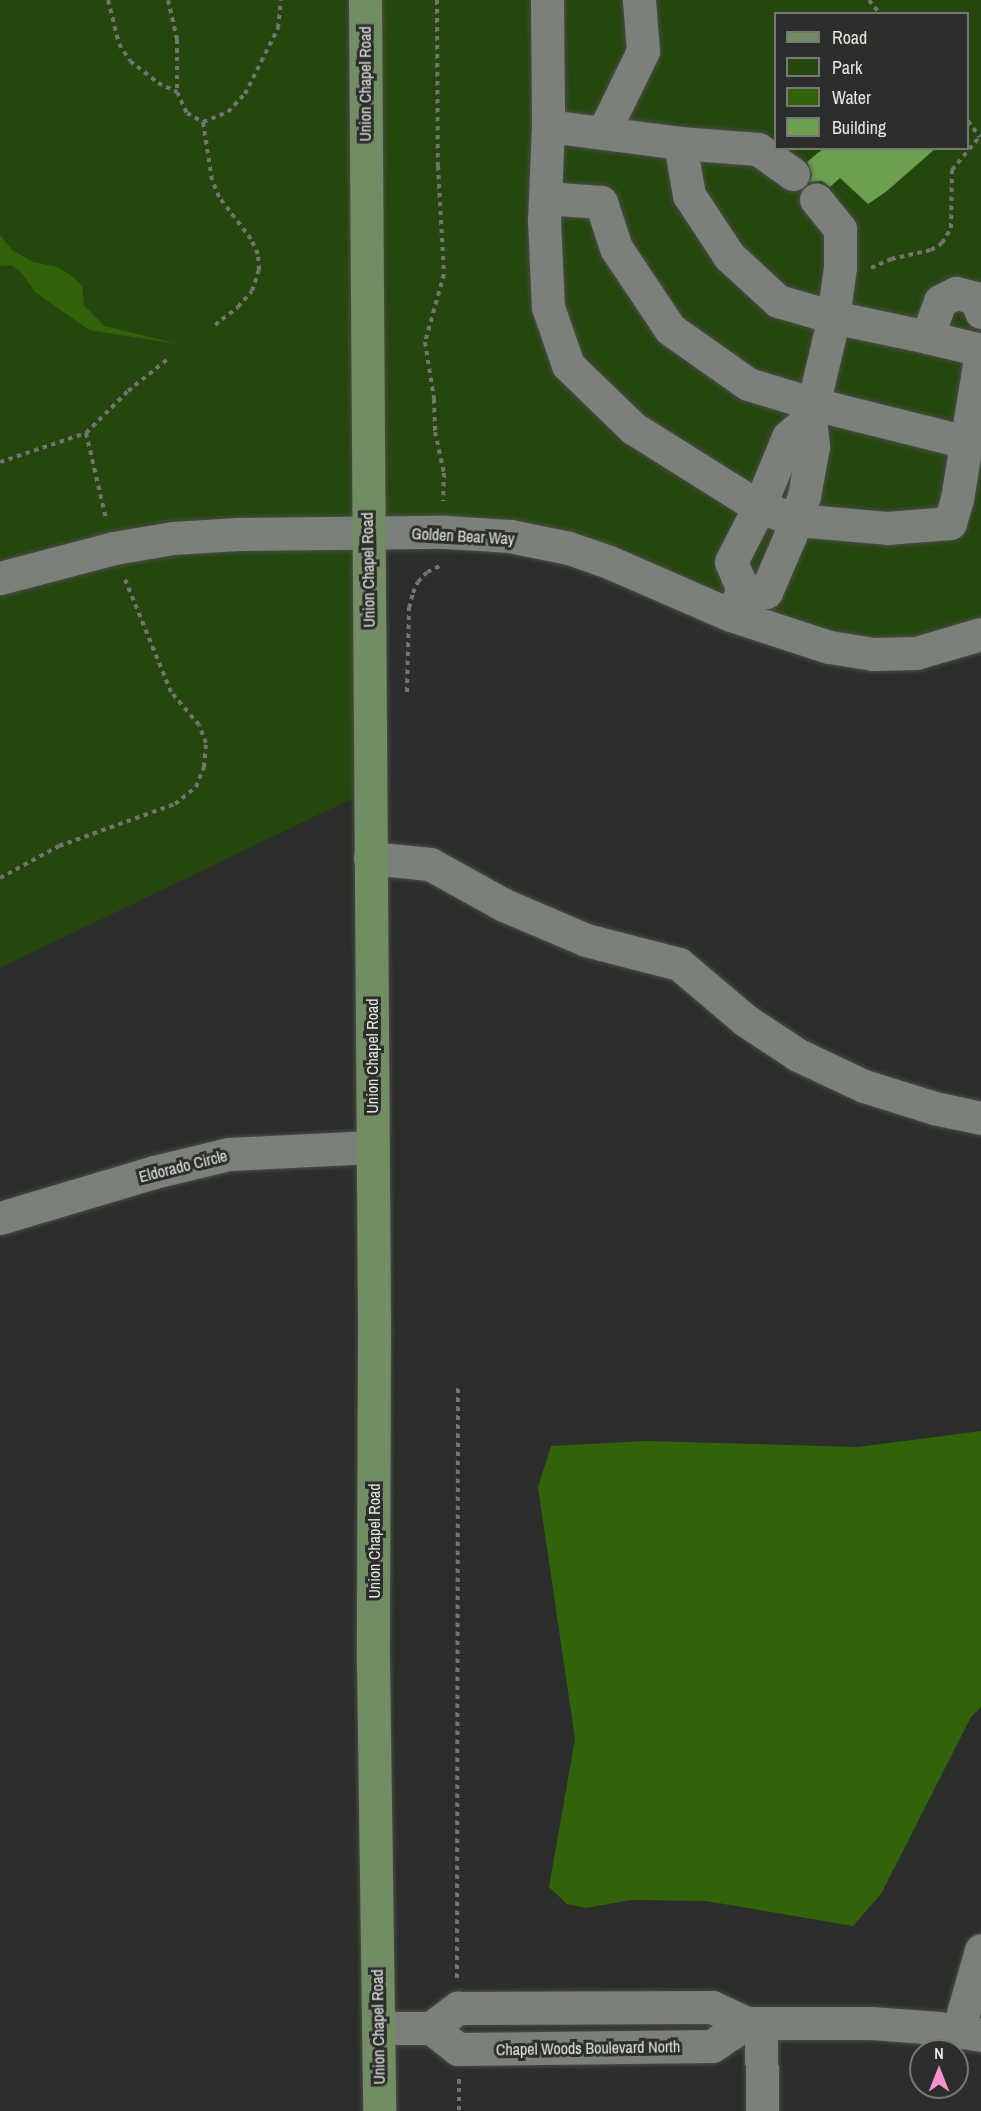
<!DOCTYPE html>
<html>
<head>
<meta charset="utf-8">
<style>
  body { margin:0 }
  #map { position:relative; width:981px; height:2111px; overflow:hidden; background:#2b2e2a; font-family:"Archivo Narrow",sans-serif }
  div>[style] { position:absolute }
  .green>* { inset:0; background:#25470e }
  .water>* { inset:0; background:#32630b }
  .building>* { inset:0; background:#6ba04e }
  .path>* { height:4px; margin-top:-2px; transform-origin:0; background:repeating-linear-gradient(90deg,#727471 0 4.5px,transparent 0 9px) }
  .roads { filter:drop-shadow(0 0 2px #4a4c48) drop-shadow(0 0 2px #4a4c48) }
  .minor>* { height:33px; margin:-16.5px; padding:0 16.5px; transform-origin:16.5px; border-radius:16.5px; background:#7c807a }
  .major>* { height:33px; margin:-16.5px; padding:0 16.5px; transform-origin:16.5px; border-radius:16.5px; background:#728d64 }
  span { translate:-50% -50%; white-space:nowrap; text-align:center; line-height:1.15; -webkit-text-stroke:6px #2b2e2a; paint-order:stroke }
  .street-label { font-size:16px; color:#e4e6e3 }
  .legend { position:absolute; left:774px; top:12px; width:195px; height:138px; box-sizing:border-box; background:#2b2e2a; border:2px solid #757874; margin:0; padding:8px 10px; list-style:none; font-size:18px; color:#e4e6e3 }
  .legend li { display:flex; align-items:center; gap:12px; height:30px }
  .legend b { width:30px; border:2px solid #757874 }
  .north { position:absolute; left:909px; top:2039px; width:60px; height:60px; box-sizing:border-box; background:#2b2e2a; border:2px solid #757874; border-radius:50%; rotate:0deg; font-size:16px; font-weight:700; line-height:24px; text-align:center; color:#e4e6e3 }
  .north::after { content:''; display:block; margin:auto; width:21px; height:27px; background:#f890cc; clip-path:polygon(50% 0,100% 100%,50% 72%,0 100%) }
</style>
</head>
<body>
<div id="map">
  <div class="green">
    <div style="clip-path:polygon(evenodd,0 0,981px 0,981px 634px,873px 654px,609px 562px,368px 533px,370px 790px,0 968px,0 0,776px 14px,968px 14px,968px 148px,776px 148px,776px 14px)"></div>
  </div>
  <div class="water">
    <div style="clip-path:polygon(0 235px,12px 250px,33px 262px,57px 267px,72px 276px,82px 286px,84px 305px,104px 326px,178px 344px,89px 330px,35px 292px,21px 272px,11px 265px,0 266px)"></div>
    <div style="clip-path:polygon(981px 1431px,981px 1707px,971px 1717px,881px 1894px,853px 1926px,706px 1901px,631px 1900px,586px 1908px,567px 1904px,549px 1887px,575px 1739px,538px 1487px,551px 1446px,645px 1441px,858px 1447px)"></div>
  </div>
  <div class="building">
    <div style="clip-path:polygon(824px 148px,936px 148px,887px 191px,868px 204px,840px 178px,830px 187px,822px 181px,809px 182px,812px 175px,807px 162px)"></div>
  </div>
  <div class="path">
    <div style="left:108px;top:0;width:45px;rotate:76deg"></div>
    <div style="left:119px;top:44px;width:20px;rotate:57deg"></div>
    <div style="left:130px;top:61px;width:36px;rotate:38deg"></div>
    <div style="left:158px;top:83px;width:21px;rotate:25deg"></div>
    <div style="left:168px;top:0;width:40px;rotate:77deg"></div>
    <div style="left:177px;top:39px;width:53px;rotate:90deg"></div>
    <div style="left:177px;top:92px;width:23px;rotate:65deg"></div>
    <div style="left:187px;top:113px;width:18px;rotate:29deg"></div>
    <div style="left:437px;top:0;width:166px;rotate:89.7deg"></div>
    <div style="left:438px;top:166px;width:108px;rotate:86.8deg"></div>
    <div style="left:444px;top:274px;width:71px;rotate:105.6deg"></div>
    <div style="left:425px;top:342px;width:58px;rotate:81deg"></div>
    <div style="left:434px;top:399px;width:33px;rotate:88deg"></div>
    <div style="left:435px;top:432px;width:42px;rotate:77.6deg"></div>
    <div style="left:444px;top:473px;width:28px;rotate:92deg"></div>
    <div style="left:869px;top:0;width:18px;rotate:52deg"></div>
    <div style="left:968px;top:121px;width:20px;rotate:53deg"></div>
    <div style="left:871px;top:268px;width:22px;rotate:-24deg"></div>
    <div style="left:891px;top:259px;width:41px;rotate:-12.7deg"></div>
    <div style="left:931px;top:250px;width:13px;rotate:-32deg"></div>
    <div style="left:942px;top:243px;width:17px;rotate:-59deg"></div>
    <div style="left:951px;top:228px;width:58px;rotate:-89deg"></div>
    <div style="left:952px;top:170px;width:45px;rotate:-50.4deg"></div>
    <div style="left:215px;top:325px;width:29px;rotate:-38deg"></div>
    <div style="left:238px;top:307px;width:21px;rotate:-49deg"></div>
    <div style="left:252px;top:291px;width:22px;rotate:-72deg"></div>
    <div style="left:259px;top:270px;width:16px;rotate:-94deg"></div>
    <div style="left:258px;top:254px;width:17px;rotate:-115deg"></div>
    <div style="left:251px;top:239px;width:53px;rotate:-127.3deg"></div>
    <div style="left:219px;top:197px;width:18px;rotate:-112deg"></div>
    <div style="left:212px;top:180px;width:59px;rotate:-98.8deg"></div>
    <div style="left:203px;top:122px;width:27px;rotate:-22deg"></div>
    <div style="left:228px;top:112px;width:25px;rotate:-47deg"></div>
    <div style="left:245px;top:94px;width:74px;rotate:-63.4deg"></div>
    <div style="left:278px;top:28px;width:28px;rotate:-84deg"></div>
    <div style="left:86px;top:433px;width:59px;rotate:-45deg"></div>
    <div style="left:128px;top:391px;width:53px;rotate:-38.8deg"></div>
    <div style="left:0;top:462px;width:91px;rotate:-18.6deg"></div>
    <div style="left:86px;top:433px;width:88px;rotate:76.9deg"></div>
    <div style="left:407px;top:692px;width:84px;rotate:-88.6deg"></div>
    <div style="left:409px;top:608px;width:16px;rotate:-75deg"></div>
    <div style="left:413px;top:593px;width:12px;rotate:-66deg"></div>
    <div style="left:418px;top:582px;width:13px;rotate:-48deg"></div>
    <div style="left:427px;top:572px;width:14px;rotate:-25deg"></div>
    <div style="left:0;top:878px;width:67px;rotate:-28.5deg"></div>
    <div style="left:59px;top:846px;width:123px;rotate:-19.9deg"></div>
    <div style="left:175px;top:804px;width:27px;rotate:-39deg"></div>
    <div style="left:196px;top:787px;width:22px;rotate:-68deg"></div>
    <div style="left:204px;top:767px;width:24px;rotate:-85deg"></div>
    <div style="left:206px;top:743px;width:19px;rotate:-111deg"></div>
    <div style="left:199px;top:725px;width:43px;rotate:-130.3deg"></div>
    <div style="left:171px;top:692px;width:124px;rotate:-112.2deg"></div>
    <div style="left:457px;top:1978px;width:591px;rotate:-89.9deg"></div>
    <div style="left:459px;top:2079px;width:32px;rotate:90deg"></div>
  </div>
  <div class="roads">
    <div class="minor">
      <div style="left:547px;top:0;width:126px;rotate:89.5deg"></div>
      <div style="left:548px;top:126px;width:133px;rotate:7.3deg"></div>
      <div style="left:680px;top:143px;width:78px;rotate:4.4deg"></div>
      <div style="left:758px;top:149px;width:43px;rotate:35.5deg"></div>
      <div style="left:548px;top:126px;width:94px;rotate:92.4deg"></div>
      <div style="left:544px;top:220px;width:87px;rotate:87.4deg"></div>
      <div style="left:548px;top:307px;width:61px;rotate:71deg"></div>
      <div style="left:568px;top:365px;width:91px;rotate:44.1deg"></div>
      <div style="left:633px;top:428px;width:149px;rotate:32.1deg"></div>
      <div style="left:759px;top:507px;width:39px;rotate:19deg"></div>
      <div style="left:796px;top:520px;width:91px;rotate:5deg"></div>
      <div style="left:887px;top:528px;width:63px;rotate:-4.5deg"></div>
      <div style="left:950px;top:523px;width:25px;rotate:-74deg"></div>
      <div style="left:957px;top:499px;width:149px;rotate:-80.7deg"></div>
      <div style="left:603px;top:133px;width:91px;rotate:-64deg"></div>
      <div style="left:643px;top:51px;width:51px;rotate:-94.5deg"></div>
      <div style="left:680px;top:143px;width:53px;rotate:80.2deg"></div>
      <div style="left:689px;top:195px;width:73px;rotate:56.7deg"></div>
      <div style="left:729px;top:256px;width:67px;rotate:42.6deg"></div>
      <div style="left:778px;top:301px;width:57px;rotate:16.2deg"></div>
      <div style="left:833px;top:317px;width:96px;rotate:12deg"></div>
      <div style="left:927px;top:337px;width:38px;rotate:-70deg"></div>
      <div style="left:940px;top:301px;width:18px;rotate:-27deg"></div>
      <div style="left:956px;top:293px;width:21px;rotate:14deg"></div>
      <div style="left:976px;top:298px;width:15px;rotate:70deg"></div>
      <div style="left:545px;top:198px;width:56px;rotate:4.1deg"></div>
      <div style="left:601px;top:202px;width:48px;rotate:71.9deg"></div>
      <div style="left:616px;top:248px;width:97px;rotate:56.3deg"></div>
      <div style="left:670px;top:329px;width:95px;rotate:35.2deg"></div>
      <div style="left:748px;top:384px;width:69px;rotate:16.9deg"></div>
      <div style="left:814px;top:404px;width:157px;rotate:14deg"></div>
      <div style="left:927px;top:337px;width:56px;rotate:13.5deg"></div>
      <div style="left:0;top:578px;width:118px;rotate:-14.7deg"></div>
      <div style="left:114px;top:548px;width:60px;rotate:-9.6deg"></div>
      <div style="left:173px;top:538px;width:65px;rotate:-3.5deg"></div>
      <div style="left:238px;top:534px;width:207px;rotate:-0.6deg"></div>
      <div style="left:445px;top:532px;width:65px;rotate:3.5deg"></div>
      <div style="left:510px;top:536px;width:60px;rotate:11.5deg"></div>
      <div style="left:569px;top:548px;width:42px;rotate:19.3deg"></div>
      <div style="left:609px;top:562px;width:133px;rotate:23.5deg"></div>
      <div style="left:731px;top:615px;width:103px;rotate:18.1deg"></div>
      <div style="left:829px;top:647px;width:45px;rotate:9deg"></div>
      <div style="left:873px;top:654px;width:43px;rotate:-1.3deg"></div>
      <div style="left:916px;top:653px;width:68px;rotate:-16.3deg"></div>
      <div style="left:743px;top:590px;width:23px;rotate:5deg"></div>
      <div style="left:766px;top:592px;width:61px;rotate:-66.8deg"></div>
      <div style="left:790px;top:536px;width:42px;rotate:-70.7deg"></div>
      <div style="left:804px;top:496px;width:51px;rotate:-79.8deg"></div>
      <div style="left:813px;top:446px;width:28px;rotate:-96deg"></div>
      <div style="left:810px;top:418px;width:96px;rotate:-76.7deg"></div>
      <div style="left:832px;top:325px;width:59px;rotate:-82.1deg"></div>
      <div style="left:840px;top:267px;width:38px;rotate:-90deg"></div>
      <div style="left:840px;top:229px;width:38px;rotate:-129deg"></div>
      <div style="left:733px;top:611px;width:23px;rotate:-65deg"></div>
      <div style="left:743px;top:590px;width:30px;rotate:-113deg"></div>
      <div style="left:731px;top:562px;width:62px;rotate:-63deg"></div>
      <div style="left:759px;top:507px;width:76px;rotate:-67.5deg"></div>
      <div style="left:788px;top:437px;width:29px;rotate:-41deg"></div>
      <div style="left:370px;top:858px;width:60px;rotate:5.7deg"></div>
      <div style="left:430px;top:864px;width:85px;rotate:29deg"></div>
      <div style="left:504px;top:905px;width:89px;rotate:23.1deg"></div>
      <div style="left:586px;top:940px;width:96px;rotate:14.5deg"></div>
      <div style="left:679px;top:964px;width:87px;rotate:40.3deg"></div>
      <div style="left:745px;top:1020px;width:64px;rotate:33.4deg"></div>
      <div style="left:798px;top:1055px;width:73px;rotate:25.2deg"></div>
      <div style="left:864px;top:1086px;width:73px;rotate:17.4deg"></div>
      <div style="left:934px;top:1108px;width:48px;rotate:12deg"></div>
      <div style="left:0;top:1218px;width:161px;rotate:-16.6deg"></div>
      <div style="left:154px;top:1172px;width:77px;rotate:-13.5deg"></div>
      <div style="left:229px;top:1154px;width:143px;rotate:-2.8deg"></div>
      <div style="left:746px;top:2023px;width:41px;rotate:145.9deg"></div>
      <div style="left:712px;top:2046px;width:254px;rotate:179.3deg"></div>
      <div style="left:458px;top:2049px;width:34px;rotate:-142deg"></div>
      <div style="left:431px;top:2028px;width:34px;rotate:-37deg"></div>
      <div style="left:458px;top:2008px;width:254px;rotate:-0.2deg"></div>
      <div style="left:712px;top:2007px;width:38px;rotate:25deg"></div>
      <div style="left:746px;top:2023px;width:125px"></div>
      <div style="left:871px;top:2023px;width:67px;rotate:4.3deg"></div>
      <div style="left:938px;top:2028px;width:44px;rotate:9.2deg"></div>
      <div style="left:761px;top:2023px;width:88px;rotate:89.3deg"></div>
      <div style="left:378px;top:2028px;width:53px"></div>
      <div style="left:958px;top:2031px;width:84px;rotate:-74.1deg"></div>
    </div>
    <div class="major">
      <div style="left:365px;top:0;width:1333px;rotate:89.61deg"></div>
      <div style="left:374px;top:1333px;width:328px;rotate:90.2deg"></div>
      <div style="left:373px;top:1661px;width:450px;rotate:89.2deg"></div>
    </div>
  </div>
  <div class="street-label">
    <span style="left:365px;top:84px;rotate:-90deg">Union Chapel Road</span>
    <span style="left:463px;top:536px;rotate:3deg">Golden Bear Way</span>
    <span style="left:368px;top:570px;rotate:-91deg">Union Chapel Road</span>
    <span style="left:372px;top:1056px;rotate:-90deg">Union Chapel Road</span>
    <span style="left:183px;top:1166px;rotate:-14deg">Eldorado Circle</span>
    <span style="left:374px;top:1541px;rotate:-90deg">Union Chapel Road</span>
    <span style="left:378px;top:2027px;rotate:-91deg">Union Chapel Road</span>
    <span style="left:588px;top:2048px;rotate:-1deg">Chapel Woods Boulevard North</span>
  </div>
  <ul class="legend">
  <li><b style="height:8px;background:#728d64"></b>Road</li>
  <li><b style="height:16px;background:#25470e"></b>Park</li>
  <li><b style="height:16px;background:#32630b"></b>Water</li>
  <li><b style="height:16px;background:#6ba04e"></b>Building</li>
  </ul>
  <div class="north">N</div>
</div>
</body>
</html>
